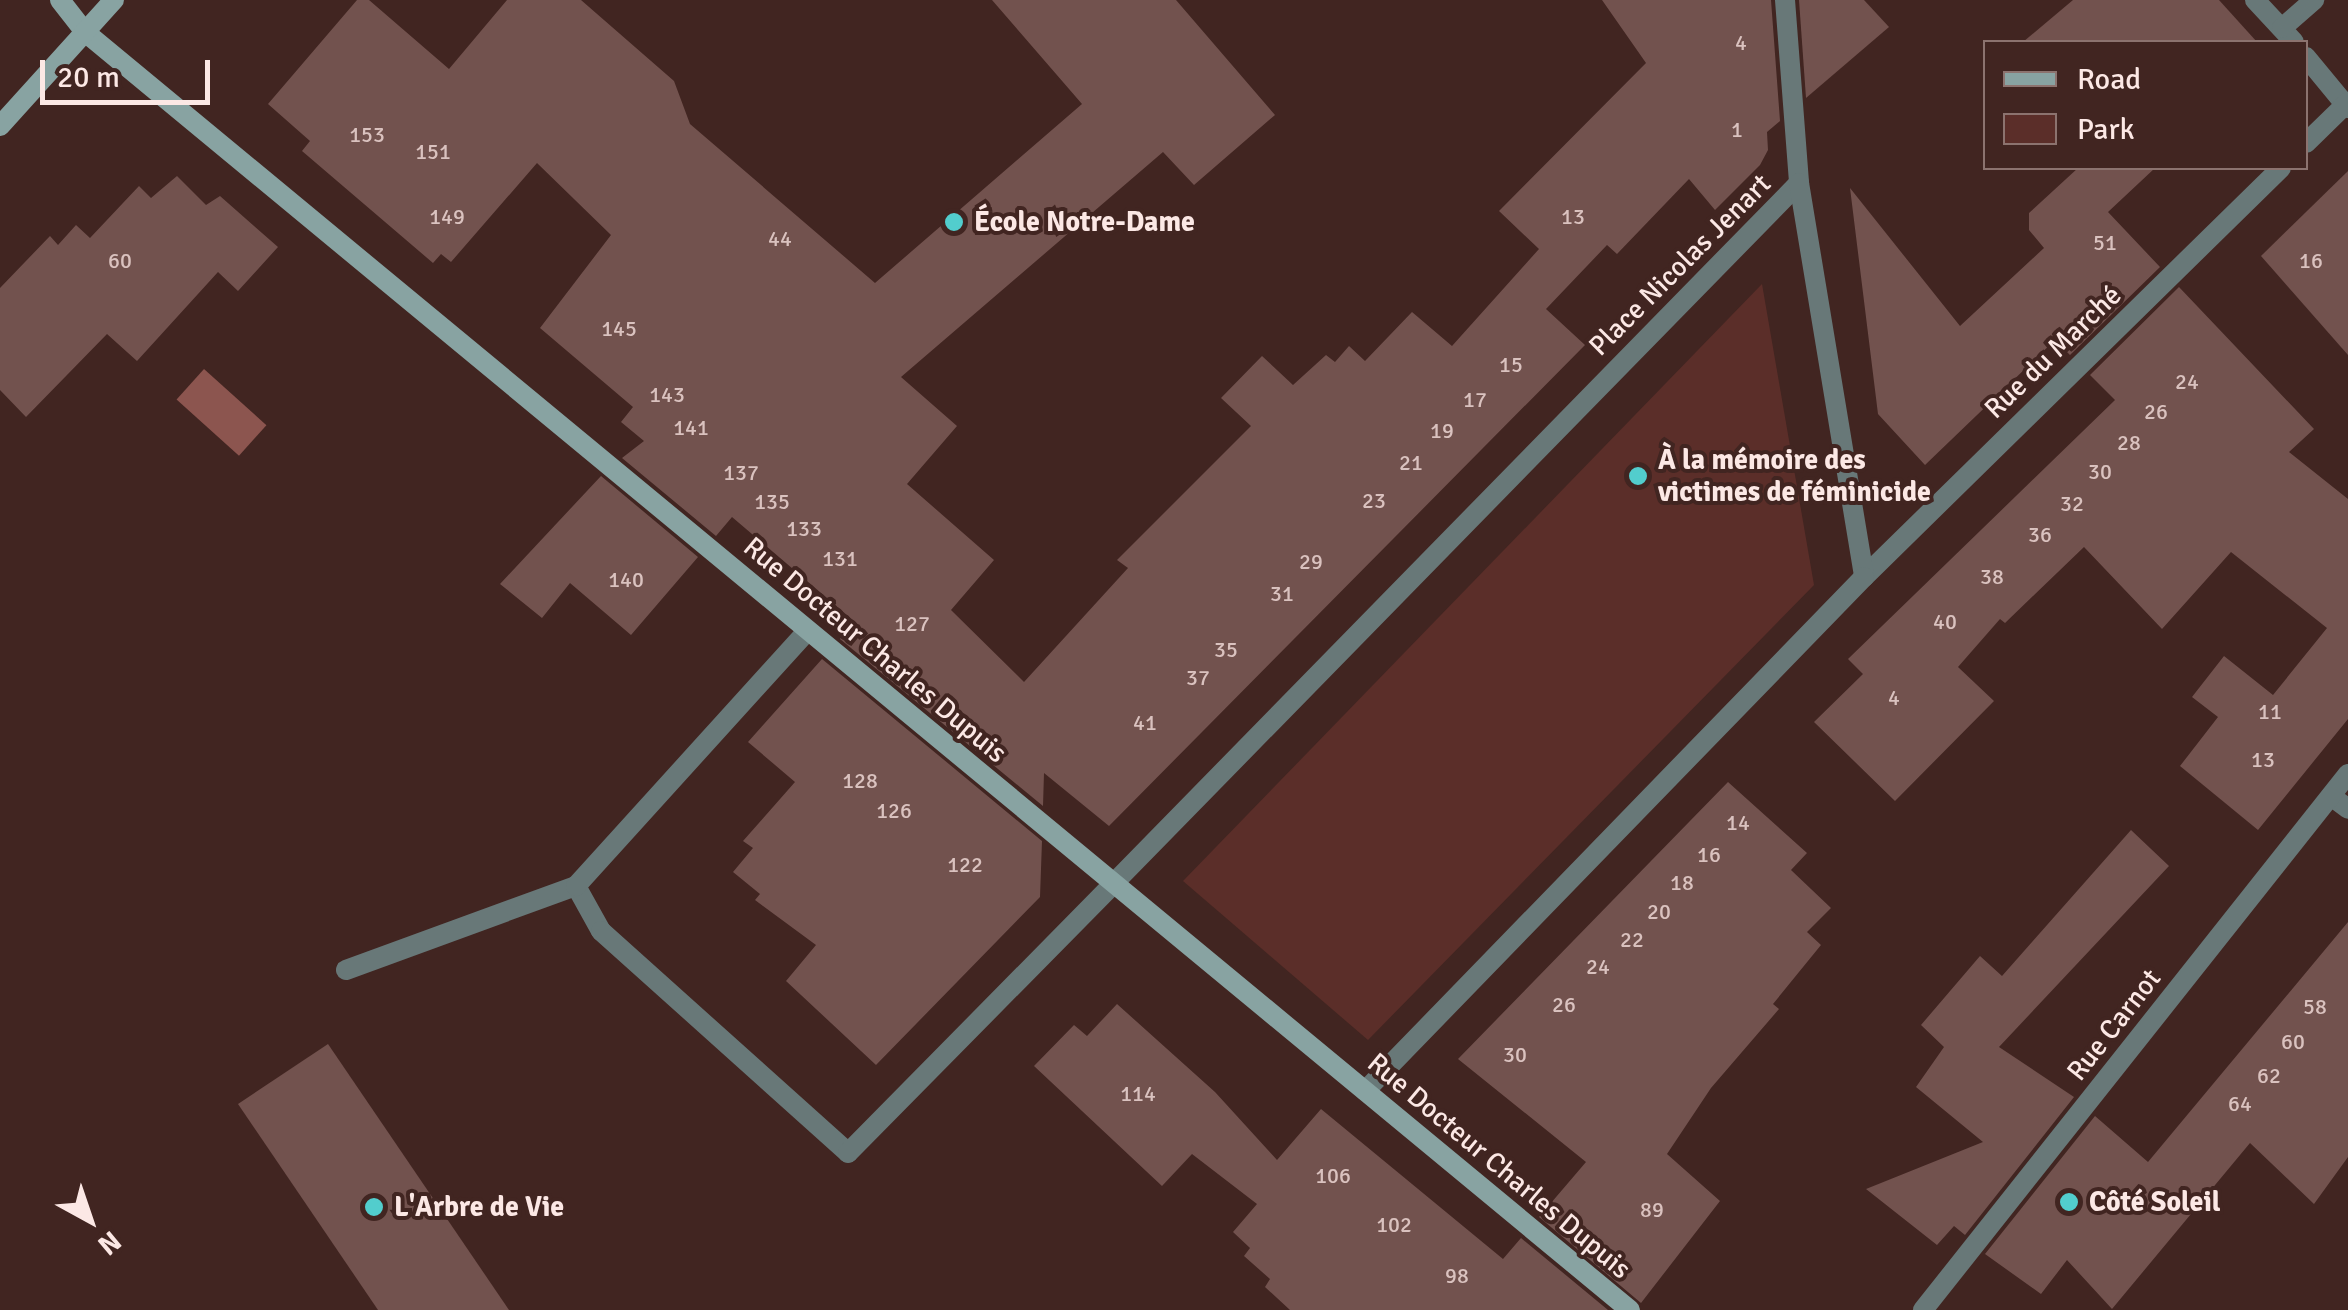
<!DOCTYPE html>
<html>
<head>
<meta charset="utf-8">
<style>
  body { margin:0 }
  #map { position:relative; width:2348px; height:1310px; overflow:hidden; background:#412521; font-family:Signika,sans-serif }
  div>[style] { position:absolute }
  .green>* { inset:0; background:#5b2e29 }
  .water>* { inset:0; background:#8c554f; transform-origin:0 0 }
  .building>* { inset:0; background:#72524e }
  .lane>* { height:20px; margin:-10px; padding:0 10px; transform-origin:10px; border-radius:10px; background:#687878 }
  .street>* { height:20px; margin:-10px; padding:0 10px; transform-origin:10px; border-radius:10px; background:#687878 }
  .secondary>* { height:20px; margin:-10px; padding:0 10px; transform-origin:10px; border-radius:10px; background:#88a3a2 }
  .dots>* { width:28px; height:28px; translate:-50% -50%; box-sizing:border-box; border:5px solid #412521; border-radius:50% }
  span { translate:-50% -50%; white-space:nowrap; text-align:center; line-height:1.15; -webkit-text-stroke:8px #412521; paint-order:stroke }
  .number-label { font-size:22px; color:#dac2bf }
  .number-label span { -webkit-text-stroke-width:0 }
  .poi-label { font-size:28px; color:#fce8e5; font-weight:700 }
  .left { translate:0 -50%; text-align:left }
  .street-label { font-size:28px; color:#fce8e5 }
  .legend { position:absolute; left:1983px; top:40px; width:325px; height:130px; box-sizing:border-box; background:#412521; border:2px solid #8c736f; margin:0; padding:12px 18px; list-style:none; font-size:30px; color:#fce8e5 }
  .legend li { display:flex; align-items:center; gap:20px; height:50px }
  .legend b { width:50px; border:2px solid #8c736f }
  .north { position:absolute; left:40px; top:1170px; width:100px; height:100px; -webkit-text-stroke:8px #412521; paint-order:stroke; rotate:140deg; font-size:28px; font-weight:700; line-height:40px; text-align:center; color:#fce8e5 }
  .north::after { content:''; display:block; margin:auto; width:35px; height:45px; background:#fce8e5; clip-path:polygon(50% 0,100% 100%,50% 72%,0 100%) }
  .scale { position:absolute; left:40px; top:60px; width:170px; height:45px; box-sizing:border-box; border:5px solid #fce8e5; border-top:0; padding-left:12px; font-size:30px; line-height:35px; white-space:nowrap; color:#fce8e5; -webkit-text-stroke:8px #412521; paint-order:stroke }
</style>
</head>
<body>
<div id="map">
  <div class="green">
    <div style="clip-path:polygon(1762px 284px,1814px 585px,1368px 1040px,1183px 881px)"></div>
  </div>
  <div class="water">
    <div style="left:204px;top:369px;width:84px;height:41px;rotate:42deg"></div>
  </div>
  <div class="building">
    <div style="clip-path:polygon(357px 0,369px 0,449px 69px,507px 0,581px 0,674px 81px,690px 124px,875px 283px,1082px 104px,992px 0,1176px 0,1275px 115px,1194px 185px,1163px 152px,901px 377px,957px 426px,907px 484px,994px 560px,951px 610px,1024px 682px,1128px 568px,1117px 560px,1251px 426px,1221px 398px,1262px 356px,1293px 385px,1326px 355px,1335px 362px,1349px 346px,1365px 361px,1412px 312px,1452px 346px,1539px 249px,1499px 211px,1646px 63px,1602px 0,1771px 0,1780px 121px,1767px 132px,1768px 150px,1760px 165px,1715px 210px,1689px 179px,1617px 254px,1607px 245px,1546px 309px,1585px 345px,1109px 826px,1044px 773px,1043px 806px,840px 639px,855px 622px,732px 517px,716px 536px,622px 458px,644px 441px,621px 422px,633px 407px,540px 328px,611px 235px,537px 163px,451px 262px,441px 254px,433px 263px,302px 151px,310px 141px,268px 104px)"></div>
    <div style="clip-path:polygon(1799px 0,1864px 0,1889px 27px,1806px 98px)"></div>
    <div style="clip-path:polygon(2073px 0,2219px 0,2257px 42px,2023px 42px)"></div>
    <div style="clip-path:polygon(2078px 168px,2155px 168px,2108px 212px,2160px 267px,2070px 355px,2055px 340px,1925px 465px,1878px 414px,1850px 188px,1960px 326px,2044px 248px,2029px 230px,2029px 213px)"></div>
    <div style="clip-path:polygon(2348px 171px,2348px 355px,2261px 256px)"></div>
    <div style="clip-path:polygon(177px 176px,206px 205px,220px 196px,278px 247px,238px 291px,218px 272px,137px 361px,107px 334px,26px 417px,0 390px,0 288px,50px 236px,58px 245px,76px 225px,90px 238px,139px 186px,151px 198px)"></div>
    <div style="clip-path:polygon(2179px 287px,2314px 429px,2289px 452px,2348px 499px,2348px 719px,2258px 830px,2180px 766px,2218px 717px,2192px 697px,2224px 656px,2273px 695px,2327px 628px,2231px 552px,2162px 629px,2084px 547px,2005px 623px,2000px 619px,1958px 667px,1994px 701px,1895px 801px,1814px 722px,1863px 674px,1848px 659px,2115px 400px,2090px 375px)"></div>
    <div style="clip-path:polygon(601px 476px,698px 557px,631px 635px,570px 583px,542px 618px,500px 584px)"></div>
    <div style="clip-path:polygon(822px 659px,1042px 841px,1040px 897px,876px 1065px,786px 981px,816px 945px,755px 900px,760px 894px,733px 872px,753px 848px,743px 841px,795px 782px,748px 742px)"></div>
    <div style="clip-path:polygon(1728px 782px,1807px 853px,1791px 870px,1831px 908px,1807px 932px,1821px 945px,1773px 1004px,1779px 1009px,1711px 1088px,1667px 1154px,1720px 1201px,1641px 1303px,1539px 1217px,1586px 1162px,1458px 1059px)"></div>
    <div style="clip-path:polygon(2131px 830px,2169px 866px,1999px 1047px,2074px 1097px,1965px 1235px,1954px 1226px,1937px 1245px,1866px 1189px,1983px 1142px,1916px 1087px,1944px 1047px,1921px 1025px,1980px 956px,2002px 976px)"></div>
    <div style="clip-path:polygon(2348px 922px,2348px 1157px,2314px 1204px,2250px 1143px,2112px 1309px,2067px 1260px,2041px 1294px,1985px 1254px,2095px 1116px,2148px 1162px)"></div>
    <div style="clip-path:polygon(1117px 1004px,1215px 1092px,1277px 1160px,1321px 1109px,1503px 1259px,1521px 1238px,1608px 1310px,1290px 1310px,1265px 1287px,1270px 1279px,1244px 1256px,1250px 1248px,1233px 1232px,1257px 1204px,1192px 1154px,1162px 1186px,1034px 1066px,1074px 1025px,1087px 1036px)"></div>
    <div style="clip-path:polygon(328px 1044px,509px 1310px,378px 1310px,238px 1104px)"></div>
  </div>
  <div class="lane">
    <div style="left:576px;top:886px;width:51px;rotate:60.9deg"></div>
    <div style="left:601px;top:931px;width:332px;rotate:41.9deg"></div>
    <div style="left:848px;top:1153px;width:379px;rotate:-45.4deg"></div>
    <div style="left:346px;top:970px;width:245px;rotate:-20.1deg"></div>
    <div style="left:576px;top:886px;width:345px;rotate:-47.8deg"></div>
  </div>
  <div class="street">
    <div style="left:1785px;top:0;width:184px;rotate:85.6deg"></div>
    <div style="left:2255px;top:0;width:57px;rotate:47.1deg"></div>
    <div style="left:2282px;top:28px;width:43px;rotate:-41.2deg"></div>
    <div style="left:2306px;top:57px;width:66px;rotate:50.5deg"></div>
    <div style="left:2306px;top:143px;width:59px;rotate:-44.3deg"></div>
    <div style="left:1864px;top:577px;width:584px;rotate:-44.45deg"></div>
    <div style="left:2331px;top:796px;width:21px;rotate:37deg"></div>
    <div style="left:1114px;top:883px;width:979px;rotate:-45.62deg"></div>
    <div style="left:1799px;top:183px;width:399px;rotate:80.6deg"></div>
    <div style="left:1864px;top:577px;width:716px;rotate:134.15deg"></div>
    <div style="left:1923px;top:1310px;width:684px;rotate:-51.59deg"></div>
  </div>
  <div class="secondary">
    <div style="left:60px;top:0;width:41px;rotate:52deg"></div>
    <div style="left:85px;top:32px;width:2005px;rotate:39.6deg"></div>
    <div style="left:0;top:126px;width:170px;rotate:-47.9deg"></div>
  </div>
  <div class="dots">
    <div style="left:954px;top:222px;background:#52cdcd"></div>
    <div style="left:1638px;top:476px;background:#52cdcd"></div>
    <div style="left:2069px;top:1202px;background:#52cdcd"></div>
    <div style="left:374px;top:1207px;background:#52cdcd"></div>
  </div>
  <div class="number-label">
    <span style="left:1741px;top:43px">4</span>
    <span style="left:1737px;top:130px">1</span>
    <span style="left:367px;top:135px">153</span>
    <span style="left:433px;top:152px">151</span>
    <span style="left:447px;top:217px">149</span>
    <span style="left:1573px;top:217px">13</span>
    <span style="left:780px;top:239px">44</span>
    <span style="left:2105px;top:243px">51</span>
    <span style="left:120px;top:261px">60</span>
    <span style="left:2311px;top:261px">16</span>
    <span style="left:619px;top:329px">145</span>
    <span style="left:1511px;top:365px">15</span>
    <span style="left:2187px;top:382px">24</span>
    <span style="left:667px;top:395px">143</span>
    <span style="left:1475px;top:400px">17</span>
    <span style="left:2156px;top:412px">26</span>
    <span style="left:691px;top:428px">141</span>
    <span style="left:1442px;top:431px">19</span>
    <span style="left:2129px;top:443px">28</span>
    <span style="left:1411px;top:463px">21</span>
    <span style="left:2100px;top:472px">30</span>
    <span style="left:741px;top:473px">137</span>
    <span style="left:1374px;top:501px">23</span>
    <span style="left:772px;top:502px">135</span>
    <span style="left:2072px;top:504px">32</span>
    <span style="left:804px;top:529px">133</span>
    <span style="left:2040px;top:535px">36</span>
    <span style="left:840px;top:559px">131</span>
    <span style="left:1311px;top:562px">29</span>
    <span style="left:1992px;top:577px">38</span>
    <span style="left:626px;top:580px">140</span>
    <span style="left:1282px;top:594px">31</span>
    <span style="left:1945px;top:622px">40</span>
    <span style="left:912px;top:624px">127</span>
    <span style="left:1226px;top:650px">35</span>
    <span style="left:1198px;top:678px">37</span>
    <span style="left:1894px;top:698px">4</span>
    <span style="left:2270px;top:712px">11</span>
    <span style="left:1145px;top:723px">41</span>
    <span style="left:2263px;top:760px">13</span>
    <span style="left:860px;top:781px">128</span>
    <span style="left:894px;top:811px">126</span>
    <span style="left:1738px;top:823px">14</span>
    <span style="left:1709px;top:855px">16</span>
    <span style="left:965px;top:865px">122</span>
    <span style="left:1682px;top:883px">18</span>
    <span style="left:1659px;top:912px">20</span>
    <span style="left:1632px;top:940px">22</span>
    <span style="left:1598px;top:967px">24</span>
    <span style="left:1564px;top:1005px">26</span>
    <span style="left:2315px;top:1007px">58</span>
    <span style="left:2293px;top:1042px">60</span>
    <span style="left:1515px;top:1055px">30</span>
    <span style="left:2269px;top:1076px">62</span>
    <span style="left:1138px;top:1094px">114</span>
    <span style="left:2240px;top:1104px">64</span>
    <span style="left:1333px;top:1176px">106</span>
    <span style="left:1652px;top:1210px">89</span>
    <span style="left:1394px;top:1225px">102</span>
    <span style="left:1457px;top:1276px">98</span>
  </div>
  <div class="poi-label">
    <span class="left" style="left:974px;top:222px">École Notre-Dame</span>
    <span class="left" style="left:1658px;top:476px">À la mémoire des<br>victimes de féminicide</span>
    <span class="left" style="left:2089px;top:1202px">Côté Soleil</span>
    <span class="left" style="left:394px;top:1207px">L'Arbre de Vie</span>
  </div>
  <div class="street-label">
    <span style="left:1680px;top:265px;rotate:-45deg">Place Nicolas Jenart</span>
    <span style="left:2053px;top:352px;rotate:-44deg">Rue du Marché</span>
    <span style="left:875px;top:650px;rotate:40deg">Rue Docteur Charles Dupuis</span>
    <span style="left:2114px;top:1025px;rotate:-52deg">Rue Carnot</span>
    <span style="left:1499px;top:1166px;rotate:40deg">Rue Docteur Charles Dupuis</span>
  </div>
  <ul class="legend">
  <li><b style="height:12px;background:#88a3a2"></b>Road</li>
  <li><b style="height:28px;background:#5b2e29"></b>Park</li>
  </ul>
  <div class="north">N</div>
  <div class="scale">20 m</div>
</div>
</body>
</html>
